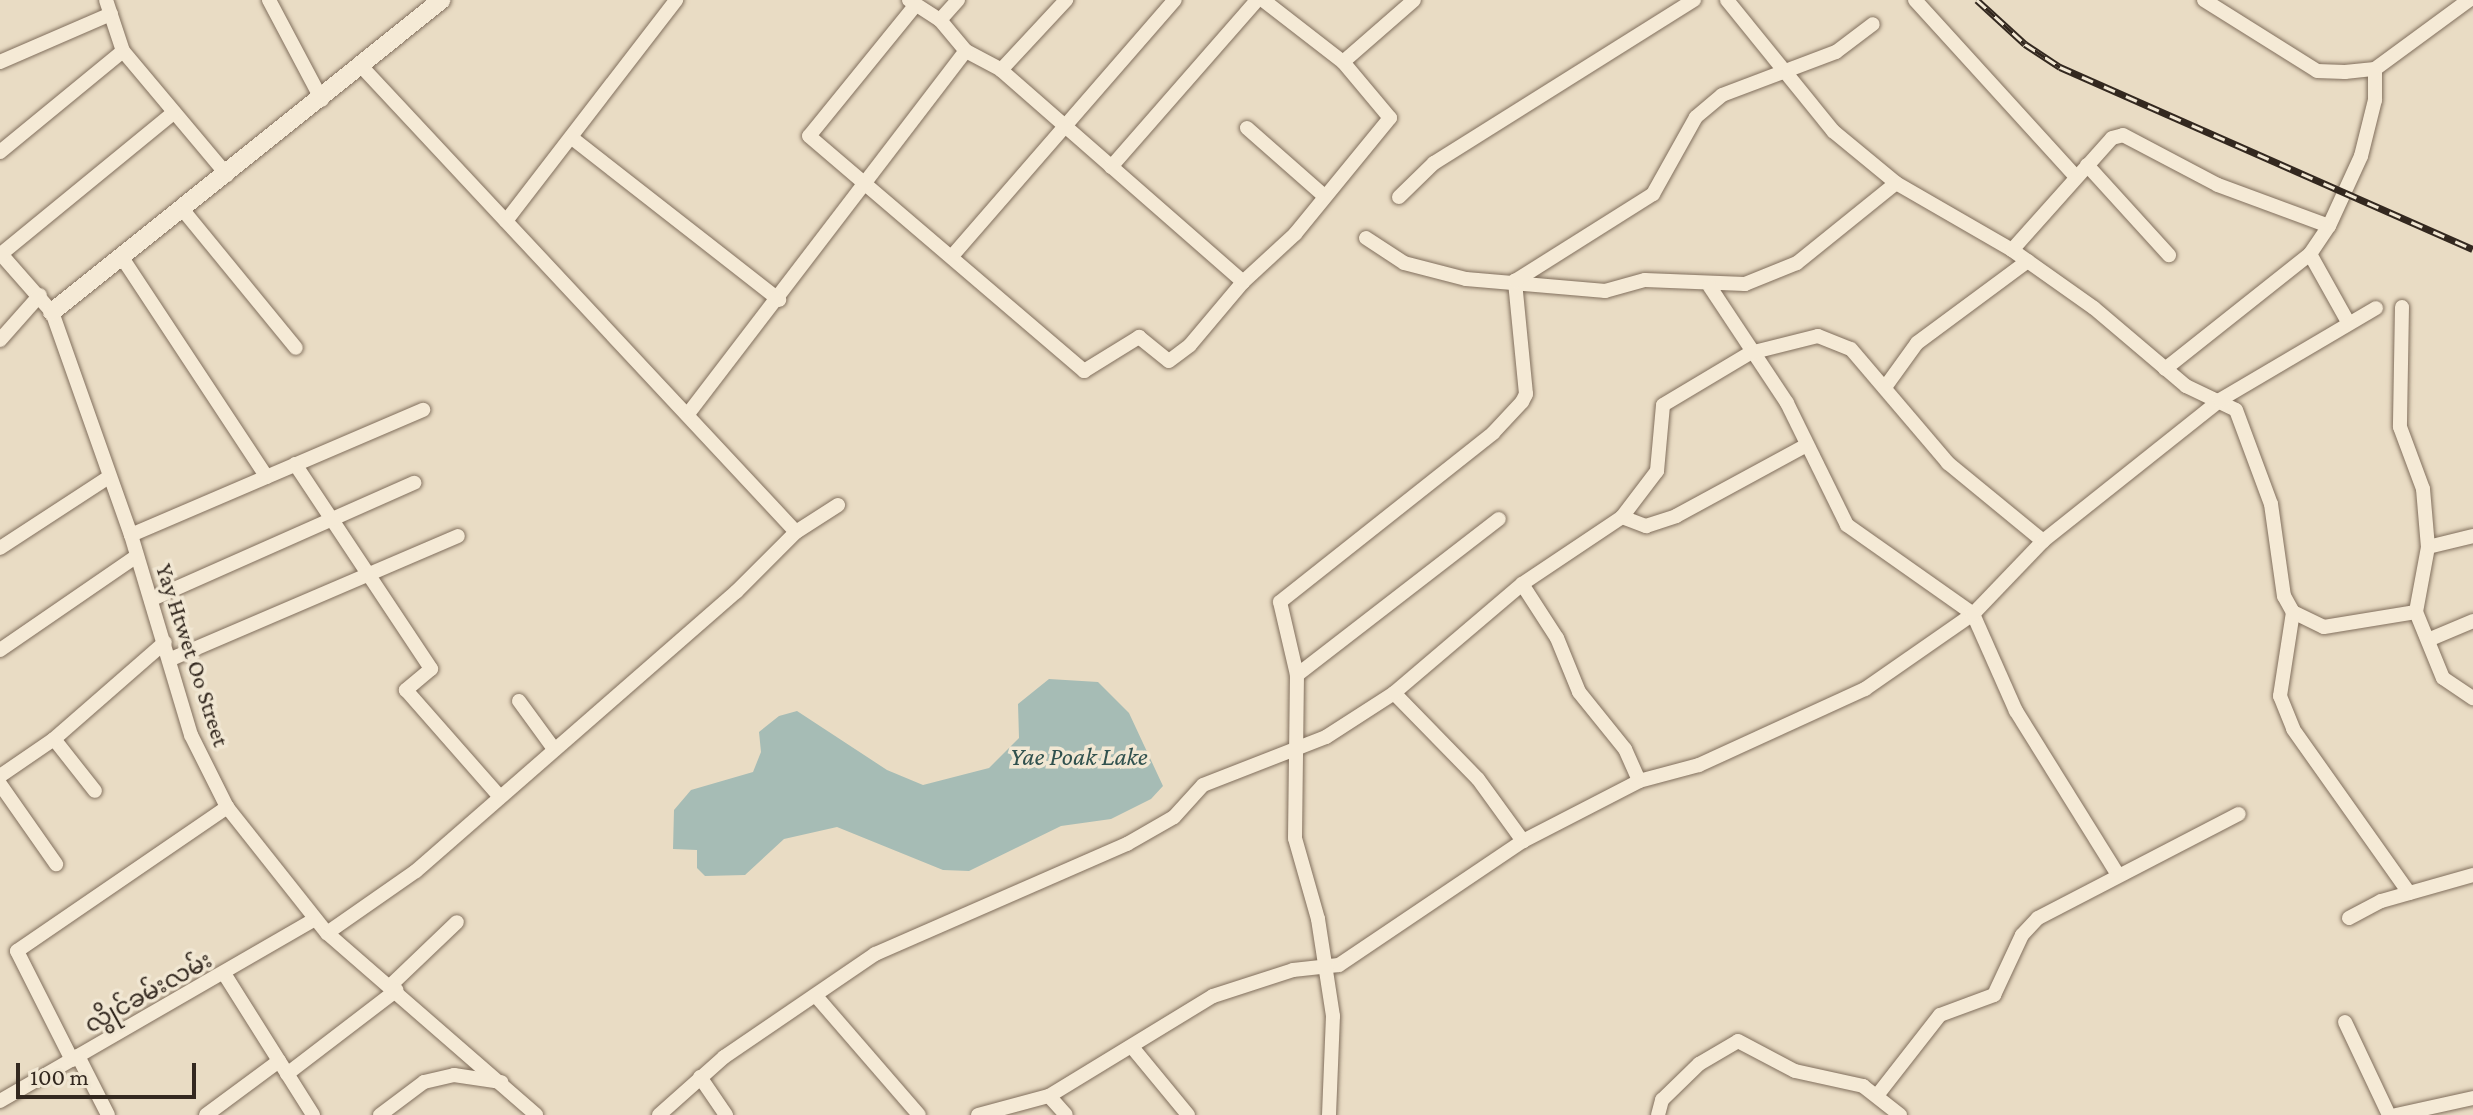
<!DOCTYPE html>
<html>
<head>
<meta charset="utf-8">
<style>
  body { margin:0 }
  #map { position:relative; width:2473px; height:1115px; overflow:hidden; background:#e9dcc4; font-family:"Crimson Pro","Noto Sans Myanmar",serif }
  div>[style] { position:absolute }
  .water>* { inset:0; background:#a6bcb5 }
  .roads { filter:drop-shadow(0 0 2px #816f5d) drop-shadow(0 0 2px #816f5d) }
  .minor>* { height:14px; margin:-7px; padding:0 7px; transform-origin:7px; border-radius:7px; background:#f5ead6 }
  .tertiary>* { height:18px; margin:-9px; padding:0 9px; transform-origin:9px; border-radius:9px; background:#f5ead6 }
  .rail>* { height:7px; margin-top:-3.5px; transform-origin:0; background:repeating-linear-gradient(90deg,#f1e7d3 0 12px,#33281f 0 24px); box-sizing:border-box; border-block:2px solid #33281f }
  span { translate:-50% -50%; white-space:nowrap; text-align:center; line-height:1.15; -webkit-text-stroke:7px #f1e7d3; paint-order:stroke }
  .street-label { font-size:24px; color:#33281f }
  .water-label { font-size:26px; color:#30514e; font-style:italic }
  .scale { position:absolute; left:16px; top:1063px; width:180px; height:36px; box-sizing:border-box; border:4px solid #33281f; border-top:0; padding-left:10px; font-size:24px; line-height:28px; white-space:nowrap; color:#33281f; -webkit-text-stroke:6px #f1e7d3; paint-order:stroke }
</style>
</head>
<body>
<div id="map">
  <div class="water">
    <div style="clip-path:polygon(1049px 679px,1098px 682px,1129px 713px,1163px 786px,1151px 799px,1111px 819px,1061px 826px,969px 871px,943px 870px,837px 827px,784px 839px,745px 875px,705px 876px,697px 868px,697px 850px,673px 849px,674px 810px,691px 790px,753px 772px,761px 752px,759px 732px,779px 716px,797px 711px,887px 770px,923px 785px,989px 768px,1019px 738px,1018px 704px)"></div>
  </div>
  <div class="roads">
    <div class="minor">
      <div style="left:106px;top:0;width:54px;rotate:71.6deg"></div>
      <div style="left:123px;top:51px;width:162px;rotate:50deg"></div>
      <div style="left:269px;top:0;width:113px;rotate:62.1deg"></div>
      <div style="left:909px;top:0;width:37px;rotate:33deg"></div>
      <div style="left:940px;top:20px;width:40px;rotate:50deg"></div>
      <div style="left:966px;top:51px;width:40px;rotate:28deg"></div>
      <div style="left:1001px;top:70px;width:322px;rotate:41.2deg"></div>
      <div style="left:1727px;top:0;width:169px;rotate:51deg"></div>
      <div style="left:1833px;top:131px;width:82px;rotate:39.5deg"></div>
      <div style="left:1896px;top:183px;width:134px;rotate:30deg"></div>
      <div style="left:2012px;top:250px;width:100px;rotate:35.3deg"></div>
      <div style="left:2094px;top:308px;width:121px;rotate:40.3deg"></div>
      <div style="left:2186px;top:386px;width:55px;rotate:25.6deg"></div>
      <div style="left:2236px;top:410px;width:100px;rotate:69.6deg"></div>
      <div style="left:2271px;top:504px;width:93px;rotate:82deg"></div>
      <div style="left:2284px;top:596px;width:18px;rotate:61deg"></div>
      <div style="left:2293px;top:612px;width:34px;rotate:26deg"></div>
      <div style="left:2324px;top:627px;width:93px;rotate:-9.3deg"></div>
      <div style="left:1915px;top:0;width:239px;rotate:47.7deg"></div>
      <div style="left:2204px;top:0;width:133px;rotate:32.1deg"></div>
      <div style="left:2317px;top:71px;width:28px;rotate:2deg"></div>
      <div style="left:2345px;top:72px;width:30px;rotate:-6deg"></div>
      <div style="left:2375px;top:69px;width:117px;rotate:-36.3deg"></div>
      <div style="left:914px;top:7px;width:166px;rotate:129.1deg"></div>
      <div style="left:809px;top:136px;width:362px;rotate:40.5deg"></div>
      <div style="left:1084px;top:371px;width:65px;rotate:-31.7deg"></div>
      <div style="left:1139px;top:337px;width:38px;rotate:39deg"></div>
      <div style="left:1169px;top:361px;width:26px;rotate:-37deg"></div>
      <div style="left:1190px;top:345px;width:82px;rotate:-49.9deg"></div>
      <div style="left:1243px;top:282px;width:71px;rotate:-42.7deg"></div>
      <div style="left:1295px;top:234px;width:150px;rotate:-50.7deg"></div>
      <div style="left:1390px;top:118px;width:73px;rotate:-130deg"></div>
      <div style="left:1343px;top:62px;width:101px;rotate:-142.2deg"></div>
      <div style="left:940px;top:20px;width:27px;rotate:-48deg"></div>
      <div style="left:0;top:62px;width:121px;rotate:-23.4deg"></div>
      <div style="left:1343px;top:62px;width:94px;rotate:-41.1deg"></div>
      <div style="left:362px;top:67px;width:636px;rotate:46.97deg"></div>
      <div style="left:1001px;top:70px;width:96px;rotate:-47.1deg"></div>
      <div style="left:1247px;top:128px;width:103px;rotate:41.4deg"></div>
      <div style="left:572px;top:138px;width:263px;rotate:38deg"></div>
      <div style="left:0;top:152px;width:159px;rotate:-39.4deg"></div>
      <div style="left:2087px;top:165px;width:122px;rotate:47.7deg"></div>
      <div style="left:1111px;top:167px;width:222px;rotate:-48.8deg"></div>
      <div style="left:1399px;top:197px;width:49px;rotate:-44.2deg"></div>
      <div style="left:1434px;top:163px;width:307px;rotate:-32.1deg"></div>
      <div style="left:183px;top:210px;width:178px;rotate:50.7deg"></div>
      <div style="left:506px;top:221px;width:279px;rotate:-52.4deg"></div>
      <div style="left:1366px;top:238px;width:45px;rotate:33.3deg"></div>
      <div style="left:1404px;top:263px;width:64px;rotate:14.5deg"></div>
      <div style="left:1466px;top:279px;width:140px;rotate:4.9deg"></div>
      <div style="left:1605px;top:291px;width:41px;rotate:-15.4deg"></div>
      <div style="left:1645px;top:280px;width:100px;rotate:2.3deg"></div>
      <div style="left:1745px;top:284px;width:56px;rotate:-22deg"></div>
      <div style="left:1797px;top:263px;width:127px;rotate:-38.9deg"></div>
      <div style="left:2012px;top:250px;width:150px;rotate:-48.2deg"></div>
      <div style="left:2112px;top:138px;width:11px;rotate:-15deg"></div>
      <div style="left:2123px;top:135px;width:107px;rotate:27.8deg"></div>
      <div style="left:2218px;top:185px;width:118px;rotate:20.3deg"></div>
      <div style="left:0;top:253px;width:79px;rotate:48.6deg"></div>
      <div style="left:52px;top:312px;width:237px;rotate:70.5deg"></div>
      <div style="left:131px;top:535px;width:209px;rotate:73.3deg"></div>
      <div style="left:191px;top:735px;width:80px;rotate:63.4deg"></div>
      <div style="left:227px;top:807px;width:161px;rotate:51.6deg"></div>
      <div style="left:327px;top:933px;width:277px;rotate:41deg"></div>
      <div style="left:1px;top:254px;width:221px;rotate:-39.3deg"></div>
      <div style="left:2310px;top:254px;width:78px;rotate:60.8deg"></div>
      <div style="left:953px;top:255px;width:338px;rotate:-49deg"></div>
      <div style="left:123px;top:259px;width:261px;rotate:56.6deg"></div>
      <div style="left:1710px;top:287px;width:139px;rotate:56.4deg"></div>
      <div style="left:1787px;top:403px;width:136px;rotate:63.8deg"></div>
      <div style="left:1847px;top:525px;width:154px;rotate:35.2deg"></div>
      <div style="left:1973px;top:614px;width:106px;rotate:66.1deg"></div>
      <div style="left:2016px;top:711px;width:193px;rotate:58.1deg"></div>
      <div style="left:2402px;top:307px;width:120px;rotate:91deg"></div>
      <div style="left:2400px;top:427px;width:66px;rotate:69.6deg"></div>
      <div style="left:2423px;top:489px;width:58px;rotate:85.1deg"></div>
      <div style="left:2428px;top:547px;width:66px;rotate:100.5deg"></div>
      <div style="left:2416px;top:612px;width:71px;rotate:67.8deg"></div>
      <div style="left:2443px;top:678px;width:36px;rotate:34deg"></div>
      <div style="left:0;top:340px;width:60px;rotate:-48.4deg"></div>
      <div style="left:2165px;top:369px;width:185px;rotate:-38.4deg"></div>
      <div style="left:2310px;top:254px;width:34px;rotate:-56deg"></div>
      <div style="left:2329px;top:226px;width:77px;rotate:-65.4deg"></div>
      <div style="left:2361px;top:156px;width:58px;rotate:-76deg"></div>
      <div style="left:2375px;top:100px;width:31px;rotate:-90deg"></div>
      <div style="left:1886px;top:386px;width:53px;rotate:-54.2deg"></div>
      <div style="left:1917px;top:343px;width:138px;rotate:-36.5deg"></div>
      <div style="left:688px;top:414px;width:457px;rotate:-52.6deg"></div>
      <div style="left:295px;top:464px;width:246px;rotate:56.4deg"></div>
      <div style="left:431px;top:669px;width:33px;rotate:140deg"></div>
      <div style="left:406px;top:690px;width:142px;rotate:48.7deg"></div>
      <div style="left:1622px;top:517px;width:26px;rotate:21deg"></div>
      <div style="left:1646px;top:526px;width:32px;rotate:-18deg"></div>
      <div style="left:1676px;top:516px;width:149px;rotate:-28.5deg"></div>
      <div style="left:131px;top:535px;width:318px;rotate:-23.2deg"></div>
      <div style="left:2428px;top:547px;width:46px;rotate:-13.7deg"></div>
      <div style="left:0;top:548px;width:130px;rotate:-33.1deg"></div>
      <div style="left:1522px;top:584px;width:64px;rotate:57.1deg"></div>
      <div style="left:1557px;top:638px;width:58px;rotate:67.8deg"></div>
      <div style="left:1579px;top:692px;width:73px;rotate:51.1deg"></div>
      <div style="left:1625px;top:749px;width:35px;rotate:66deg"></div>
      <div style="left:152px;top:599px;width:287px;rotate:-23.9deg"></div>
      <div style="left:2293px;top:612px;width:85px;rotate:98.8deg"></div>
      <div style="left:2280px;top:696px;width:35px;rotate:68deg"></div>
      <div style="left:2293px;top:729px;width:201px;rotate:54.7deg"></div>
      <div style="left:2428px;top:640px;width:49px;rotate:-22.9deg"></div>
      <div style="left:0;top:650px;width:166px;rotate:-34.5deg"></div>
      <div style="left:171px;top:659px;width:312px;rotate:-23.2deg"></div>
      <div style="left:1297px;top:675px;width:255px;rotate:-37.7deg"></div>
      <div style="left:1394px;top:693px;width:120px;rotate:45.7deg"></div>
      <div style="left:1478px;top:779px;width:77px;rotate:54deg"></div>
      <div style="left:519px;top:701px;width:59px;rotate:53.9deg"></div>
      <div style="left:54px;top:739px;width:66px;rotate:51.7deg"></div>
      <div style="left:0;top:776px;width:65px;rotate:-34.4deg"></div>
      <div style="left:54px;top:739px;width:147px;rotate:-41.1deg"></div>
      <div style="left:0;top:784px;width:98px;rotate:55deg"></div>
      <div style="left:2349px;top:918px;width:36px;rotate:-28deg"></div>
      <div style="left:2381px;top:901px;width:96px;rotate:-15.8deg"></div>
      <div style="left:327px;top:933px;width:108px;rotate:-34.9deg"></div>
      <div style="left:416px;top:871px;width:425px;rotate:-41.1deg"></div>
      <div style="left:736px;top:592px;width:85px;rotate:-45deg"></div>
      <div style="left:796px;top:532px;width:50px;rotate:-32.7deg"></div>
      <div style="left:225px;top:975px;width:165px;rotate:57.8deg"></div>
      <div style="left:391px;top:985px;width:91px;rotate:-43.7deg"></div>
      <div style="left:816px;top:996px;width:157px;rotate:49.1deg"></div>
      <div style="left:2345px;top:1022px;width:103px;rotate:64.7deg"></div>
      <div style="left:1132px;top:1047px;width:88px;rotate:50.5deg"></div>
      <div style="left:78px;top:1056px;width:66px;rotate:63deg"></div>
      <div style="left:72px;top:1060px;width:122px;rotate:-116.8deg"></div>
      <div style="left:17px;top:951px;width:255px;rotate:-34.4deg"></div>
      <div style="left:287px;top:1074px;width:138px;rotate:-37.4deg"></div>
      <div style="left:700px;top:1077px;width:46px;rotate:55.6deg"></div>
      <div style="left:1879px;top:1093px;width:99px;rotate:-52deg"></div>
      <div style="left:1940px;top:1015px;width:58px;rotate:-20.3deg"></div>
      <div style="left:1994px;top:995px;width:66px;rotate:-65deg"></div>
      <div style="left:2022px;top:935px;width:23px;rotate:-47deg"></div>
      <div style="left:2038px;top:918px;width:226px;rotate:-27.4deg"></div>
      <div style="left:1049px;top:1096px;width:25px;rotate:48deg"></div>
      <div style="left:0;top:1101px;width:364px;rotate:-30deg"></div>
      <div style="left:206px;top:1115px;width:91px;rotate:-36.5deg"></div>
      <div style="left:380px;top:1115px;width:55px;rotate:-36.9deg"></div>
      <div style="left:424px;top:1082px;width:31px;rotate:-13deg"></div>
      <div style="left:454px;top:1075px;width:48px;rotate:8.5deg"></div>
      <div style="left:659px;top:1115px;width:87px;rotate:-41.7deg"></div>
      <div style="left:724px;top:1057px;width:183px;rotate:-34.3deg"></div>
      <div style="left:875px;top:954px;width:275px;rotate:-23.6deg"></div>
      <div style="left:1127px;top:844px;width:54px;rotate:-29.9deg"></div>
      <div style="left:1174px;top:817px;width:43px;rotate:-47.8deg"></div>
      <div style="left:1203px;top:785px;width:132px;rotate:-21.3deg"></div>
      <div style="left:1326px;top:737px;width:81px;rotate:-32.9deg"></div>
      <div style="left:1394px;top:693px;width:168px;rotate:-40.4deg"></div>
      <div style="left:1522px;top:584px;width:120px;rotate:-33.8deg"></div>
      <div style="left:1622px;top:517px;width:58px;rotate:-52.7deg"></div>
      <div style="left:1657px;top:471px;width:66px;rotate:-84.8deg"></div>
      <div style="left:1663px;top:405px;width:101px;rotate:-30.9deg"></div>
      <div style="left:1750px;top:353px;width:70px;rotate:-14deg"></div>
      <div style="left:1818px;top:336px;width:35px;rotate:22deg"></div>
      <div style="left:1851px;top:349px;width:150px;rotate:49.6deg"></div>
      <div style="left:1948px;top:463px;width:123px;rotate:39.4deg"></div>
      <div style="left:978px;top:1115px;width:73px;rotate:-15deg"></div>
      <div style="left:1049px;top:1096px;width:192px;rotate:-31.4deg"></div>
      <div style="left:1213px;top:996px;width:84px;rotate:-18deg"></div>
      <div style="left:1293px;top:970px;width:46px;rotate:-6.2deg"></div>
      <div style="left:1339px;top:965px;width:222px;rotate:-34deg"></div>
      <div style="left:1523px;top:841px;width:131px;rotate:-27.3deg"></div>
      <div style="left:1639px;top:781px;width:62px;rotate:-14.9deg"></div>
      <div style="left:1699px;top:765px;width:183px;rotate:-24.6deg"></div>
      <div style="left:1865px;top:689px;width:131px;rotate:-34.8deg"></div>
      <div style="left:1973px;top:614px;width:101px;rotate:-46.2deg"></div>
      <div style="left:2043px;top:541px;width:226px;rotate:-38.5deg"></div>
      <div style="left:2220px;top:400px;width:181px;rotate:-30.5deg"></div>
      <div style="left:1329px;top:1115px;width:99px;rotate:-87.7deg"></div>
      <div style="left:1333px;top:1016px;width:98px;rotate:-98.8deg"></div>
      <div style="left:1318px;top:919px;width:84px;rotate:-105.9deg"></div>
      <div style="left:1295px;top:838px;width:163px;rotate:-89.3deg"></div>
      <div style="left:1297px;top:675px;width:75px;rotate:-103.1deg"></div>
      <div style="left:1280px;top:602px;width:272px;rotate:-38.4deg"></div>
      <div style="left:1493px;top:433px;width:42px;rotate:-46.9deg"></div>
      <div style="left:1522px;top:402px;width:9px;rotate:-63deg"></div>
      <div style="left:1526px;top:394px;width:114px;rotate:-95.6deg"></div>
      <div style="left:1515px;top:281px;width:163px;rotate:-32.2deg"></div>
      <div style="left:1653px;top:194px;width:88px;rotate:-60.8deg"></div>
      <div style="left:1696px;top:117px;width:34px;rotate:-40deg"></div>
      <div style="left:1722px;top:95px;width:122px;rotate:-20.7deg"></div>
      <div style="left:1836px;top:52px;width:46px;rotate:-37.1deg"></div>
      <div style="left:1658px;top:1115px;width:16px;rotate:-75deg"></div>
      <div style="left:1662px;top:1100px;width:52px;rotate:-44.2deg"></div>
      <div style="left:1699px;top:1064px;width:45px;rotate:-30.5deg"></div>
      <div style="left:1738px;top:1041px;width:64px;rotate:27.8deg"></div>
      <div style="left:1795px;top:1071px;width:70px;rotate:12.4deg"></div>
      <div style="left:1863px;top:1086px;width:47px;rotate:38.1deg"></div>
      <div style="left:2396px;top:1115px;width:79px;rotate:-12.4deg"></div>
    </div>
    <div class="tertiary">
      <div style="left:52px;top:312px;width:499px;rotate:-38.7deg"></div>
    </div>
  </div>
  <div class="rail">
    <div style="left:1977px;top:0;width:65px;rotate:42.5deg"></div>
    <div style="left:2025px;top:44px;width:42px;rotate:33.3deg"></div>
    <div style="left:2060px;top:67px;width:451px;rotate:23.8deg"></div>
  </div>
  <div class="street-label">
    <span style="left:193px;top:655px;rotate:72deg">Yay Htwet Oo Street</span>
    <span style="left:148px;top:992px;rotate:-29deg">လွိုင်ခမ်းလမ်း</span>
  </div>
  <div class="water-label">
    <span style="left:1079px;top:757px">Yae Poak Lake</span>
  </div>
  <div class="scale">100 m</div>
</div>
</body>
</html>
